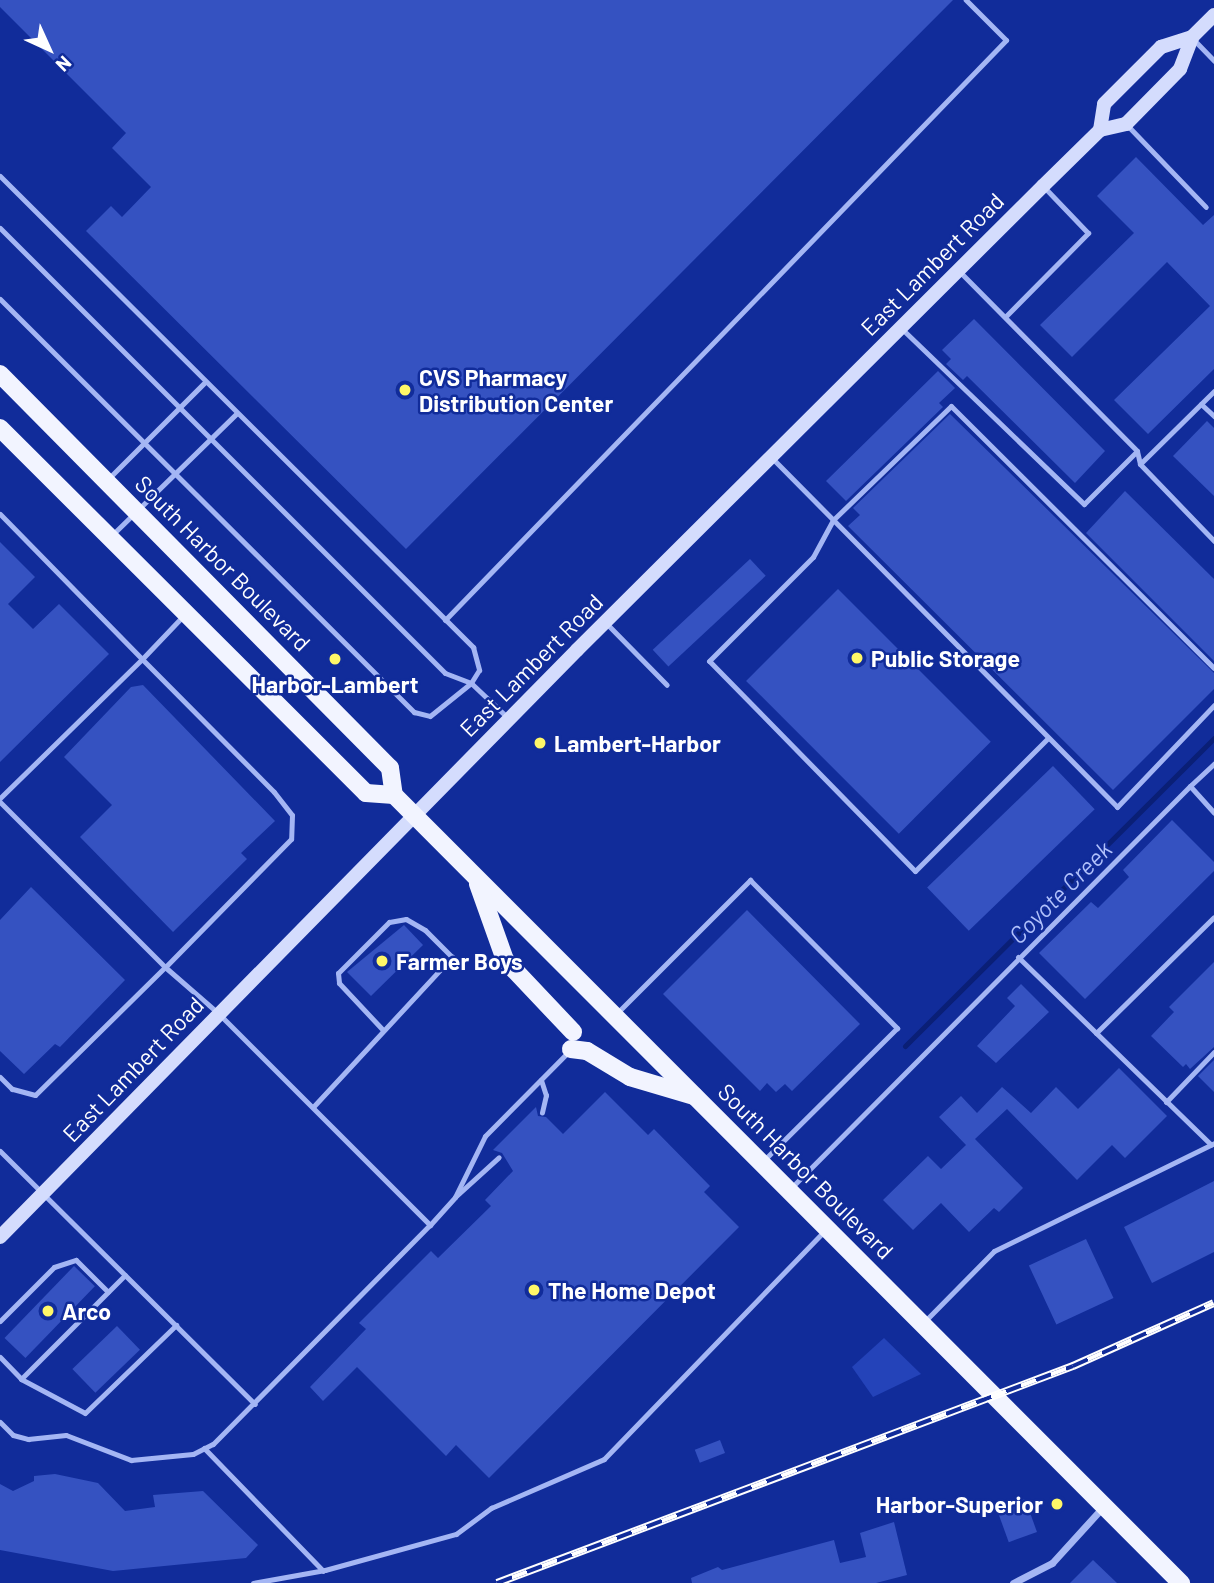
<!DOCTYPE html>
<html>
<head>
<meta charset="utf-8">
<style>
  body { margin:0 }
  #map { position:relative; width:1214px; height:1583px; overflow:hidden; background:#112c9a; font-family:Barlow,sans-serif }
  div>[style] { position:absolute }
  .green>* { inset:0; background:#2443b9 }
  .stream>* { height:5px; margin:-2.5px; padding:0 2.5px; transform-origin:2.5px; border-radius:2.5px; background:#0a1f76 }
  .building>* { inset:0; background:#3552c1; transform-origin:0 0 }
  .lane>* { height:5px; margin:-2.5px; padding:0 2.5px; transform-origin:2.5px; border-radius:2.5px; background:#a4b6f4 }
  .street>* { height:7px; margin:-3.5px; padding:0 3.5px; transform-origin:3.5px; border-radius:3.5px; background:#a4b6f4 }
  .secondary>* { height:14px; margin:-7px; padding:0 7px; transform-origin:7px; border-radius:7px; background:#d4dcfd }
  .primary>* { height:18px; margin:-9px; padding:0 9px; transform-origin:9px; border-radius:9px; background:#f2f4ff }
  .rail>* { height:8px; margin-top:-4px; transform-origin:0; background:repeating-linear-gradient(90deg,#112c9a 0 16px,#fff 0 32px); box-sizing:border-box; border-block:2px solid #fff }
  .dots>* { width:19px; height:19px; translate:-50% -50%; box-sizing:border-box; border:4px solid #112c9a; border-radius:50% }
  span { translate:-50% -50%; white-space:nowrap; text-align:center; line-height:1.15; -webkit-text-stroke:5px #112c9a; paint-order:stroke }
  .street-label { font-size:23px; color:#fff }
  .poi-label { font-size:23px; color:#fff; font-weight:700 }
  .left { translate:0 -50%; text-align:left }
  .right { translate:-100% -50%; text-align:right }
  .water-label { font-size:24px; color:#b1c1fb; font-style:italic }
  .north { position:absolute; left:14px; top:14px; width:70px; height:70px; -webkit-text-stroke:5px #112c9a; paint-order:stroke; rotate:135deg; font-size:19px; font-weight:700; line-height:28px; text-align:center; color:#fff }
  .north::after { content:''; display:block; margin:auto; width:24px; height:32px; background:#fff; clip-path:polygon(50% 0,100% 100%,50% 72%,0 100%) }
</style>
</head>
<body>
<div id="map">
  <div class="green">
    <div style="clip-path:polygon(884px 1338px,921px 1374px,873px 1397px,852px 1367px)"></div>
  </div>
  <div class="stream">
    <div style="left:905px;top:1046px;width:436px;rotate:-44.9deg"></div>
  </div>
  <div class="building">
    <div style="clip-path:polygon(0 0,953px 0,406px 549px,86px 231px,111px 206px,122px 217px,151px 187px,112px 148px,126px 133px,0 7px)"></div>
    <div style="clip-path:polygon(1136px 157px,1203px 225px,1214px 215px,1214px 369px,1148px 434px,1114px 400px,1210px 306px,1167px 262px,1072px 357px,1040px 325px,1134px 233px,1097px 196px)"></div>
    <div style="clip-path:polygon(974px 319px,1105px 451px,1075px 483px,967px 376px,963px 380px,946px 364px,951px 359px,942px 350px)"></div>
    <div style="clip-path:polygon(938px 371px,955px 388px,939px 403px,943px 407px,846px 501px,826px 481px)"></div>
    <div style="clip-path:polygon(950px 414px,1214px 673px,1214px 689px,1113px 790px,848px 526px,860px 515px,853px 508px)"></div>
    <div style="clip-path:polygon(1207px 421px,1214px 428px,1214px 496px,1173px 456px)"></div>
    <div style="clip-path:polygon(1125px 491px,1214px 579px,1214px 661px,1086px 533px)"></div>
    <div style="clip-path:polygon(0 542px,35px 577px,8px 604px,33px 629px,59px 604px,109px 654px,0 762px)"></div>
    <div style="left:750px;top:559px;width:23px;height:133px;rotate:47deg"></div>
    <div style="left:838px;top:589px;width:216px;height:130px;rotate:45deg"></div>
    <div style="clip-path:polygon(143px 685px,275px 821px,241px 853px,247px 859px,173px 932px,80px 837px,112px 805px,64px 757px,131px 687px)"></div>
    <div style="left:1053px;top:766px;width:60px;height:175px;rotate:46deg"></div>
    <div style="clip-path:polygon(1172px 820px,1214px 862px,1214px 871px,1085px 999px,1039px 953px,1091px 902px,1098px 908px,1129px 877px,1123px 870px)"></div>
    <div style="clip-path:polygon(31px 887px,125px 980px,60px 1047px,55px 1044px,24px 1074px,0 1051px,0 920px)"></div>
    <div style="clip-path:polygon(747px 910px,860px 1024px,792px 1091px,785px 1084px,776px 1092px,767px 1083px,760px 1091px,663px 994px)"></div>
    <div style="clip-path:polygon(404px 925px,423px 945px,371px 996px,347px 972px)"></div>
    <div style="clip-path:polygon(1214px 962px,1214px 1047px,1190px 1069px,1186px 1064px,1183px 1067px,1151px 1036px,1174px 1012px,1169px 1007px)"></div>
    <div style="clip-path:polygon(1021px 984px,1049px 1012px,996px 1063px,977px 1046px,1015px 1006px,1007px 998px)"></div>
    <div style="clip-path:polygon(1214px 1060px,1214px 1092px,1198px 1076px)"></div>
    <div style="clip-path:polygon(1119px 1068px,1167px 1116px,1125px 1158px,1112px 1145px,1077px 1180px,1007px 1109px,975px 1139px,1023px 1188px,999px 1212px,994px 1208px,969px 1232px,941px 1203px,913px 1230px,883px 1200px,928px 1156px,941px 1169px,966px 1145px,939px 1117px,961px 1096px,977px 1113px,1002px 1087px,1031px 1113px,1056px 1087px,1078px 1109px)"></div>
    <div style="clip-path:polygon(605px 1092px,648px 1135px,654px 1129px,710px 1186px,704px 1192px,739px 1227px,489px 1478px,456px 1445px,446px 1456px,357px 1367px,323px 1401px,310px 1387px,366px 1329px,359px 1323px,431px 1251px,438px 1258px,491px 1206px,485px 1200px,513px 1171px,502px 1153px,493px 1150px,536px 1107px,538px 1116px,546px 1117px,563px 1134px)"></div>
    <div style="clip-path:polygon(1214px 1181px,1214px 1252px,1152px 1283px,1124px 1227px)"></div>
    <div style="left:1086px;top:1239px;width:65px;height:63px;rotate:65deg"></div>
    <div style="left:74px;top:1266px;width:29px;height:100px;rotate:44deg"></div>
    <div style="left:117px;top:1326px;width:33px;height:62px;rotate:46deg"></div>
    <div style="left:720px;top:1440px;width:14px;height:27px;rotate:69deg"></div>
    <div style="clip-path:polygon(55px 1474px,98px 1483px,125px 1511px,155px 1507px,153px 1495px,203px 1491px,258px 1545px,246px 1558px,113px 1571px,0 1550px,0 1484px,13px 1491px,34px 1481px,34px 1476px)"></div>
    <div style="left:1025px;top:1499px;width:35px;height:30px;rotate:70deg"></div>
    <div style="clip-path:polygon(894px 1522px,907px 1575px,876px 1583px,692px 1583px,691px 1578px,718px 1567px,722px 1570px,834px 1540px,840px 1563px,866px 1557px,860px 1533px)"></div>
    <div style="clip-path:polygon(1093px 1560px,1117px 1583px,1070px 1583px)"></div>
  </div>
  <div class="lane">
    <div style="left:1194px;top:40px;width:29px;rotate:46deg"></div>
    <div style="left:1126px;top:124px;width:115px;rotate:46.1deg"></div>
    <div style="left:0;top:176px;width:668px;rotate:44.88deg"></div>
    <div style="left:473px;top:647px;width:24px;rotate:75deg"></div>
    <div style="left:479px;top:670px;width:15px;rotate:122deg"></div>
    <div style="left:471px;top:683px;width:50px;rotate:43.4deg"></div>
    <div style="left:0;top:228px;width:629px;rotate:45deg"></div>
    <div style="left:445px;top:673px;width:28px;rotate:21deg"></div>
    <div style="left:959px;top:271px;width:253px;rotate:45.3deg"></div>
    <div style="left:1137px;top:451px;width:13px;rotate:77deg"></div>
    <div style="left:1140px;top:464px;width:107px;rotate:46.1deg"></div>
    <div style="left:0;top:299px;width:585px;rotate:44.93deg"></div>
    <div style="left:414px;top:712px;width:16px;rotate:14deg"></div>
    <div style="left:430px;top:716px;width:53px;rotate:-38.8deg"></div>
    <div style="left:1006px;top:316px;width:117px;rotate:-45.3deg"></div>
    <div style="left:1088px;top:233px;width:62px;rotate:-133.7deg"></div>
    <div style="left:901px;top:328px;width:254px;rotate:43.9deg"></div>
    <div style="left:1084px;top:504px;width:75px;rotate:-45deg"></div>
    <div style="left:1201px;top:404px;width:18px;rotate:43deg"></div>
    <div style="left:771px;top:457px;width:492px;rotate:45.3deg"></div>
    <div style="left:1117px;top:807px;width:141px;rotate:-46.4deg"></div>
    <div style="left:1140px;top:464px;width:104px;rotate:-44.6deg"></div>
    <div style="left:108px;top:479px;width:137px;rotate:-45deg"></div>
    <div style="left:0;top:514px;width:203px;rotate:45.6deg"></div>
    <div style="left:142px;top:659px;width:199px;rotate:135.6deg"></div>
    <div style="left:113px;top:534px;width:172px;rotate:-44.3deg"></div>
    <div style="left:183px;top:616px;width:59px;rotate:133.6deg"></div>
    <div style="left:142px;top:659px;width:187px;rotate:45.2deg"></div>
    <div style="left:274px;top:792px;width:29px;rotate:52deg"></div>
    <div style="left:292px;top:815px;width:24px;rotate:92deg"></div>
    <div style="left:291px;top:839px;width:180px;rotate:134.5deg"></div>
    <div style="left:165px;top:967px;width:70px;rotate:41deg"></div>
    <div style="left:218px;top:1013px;width:300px;rotate:45deg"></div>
    <div style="left:445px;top:620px;width:807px;rotate:-45.95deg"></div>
    <div style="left:1006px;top:40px;width:57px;rotate:-135deg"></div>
    <div style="left:605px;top:622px;width:88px;rotate:45.5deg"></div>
    <div style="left:1048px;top:738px;width:188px;rotate:135deg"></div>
    <div style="left:915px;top:871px;width:294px;rotate:-134.4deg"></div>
    <div style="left:709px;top:661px;width:147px;rotate:-45deg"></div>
    <div style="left:813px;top:557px;width:42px;rotate:-61.6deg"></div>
    <div style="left:833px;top:520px;width:164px;rotate:-44deg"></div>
    <div style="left:951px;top:406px;width:371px;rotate:44.9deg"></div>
    <div style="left:1190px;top:786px;width:33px;rotate:-43deg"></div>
    <div style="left:0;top:802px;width:233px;rotate:45deg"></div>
    <div style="left:165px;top:967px;width:182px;rotate:135.4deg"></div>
    <div style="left:35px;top:1095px;width:24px;rotate:-165deg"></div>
    <div style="left:12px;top:1089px;width:17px;rotate:-135deg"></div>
    <div style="left:1018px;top:957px;width:269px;rotate:44.2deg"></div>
    <div style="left:616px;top:1014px;width:190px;rotate:-45deg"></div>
    <div style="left:750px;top:880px;width:209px;rotate:45.2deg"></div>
    <div style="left:897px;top:1028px;width:187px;rotate:135.2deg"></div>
    <div style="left:1096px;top:1033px;width:165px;rotate:-44.5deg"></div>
    <div style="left:541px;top:1080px;width:16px;rotate:72deg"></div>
    <div style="left:546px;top:1095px;width:18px;rotate:103deg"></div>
    <div style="left:1166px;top:1102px;width:69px;rotate:-46.2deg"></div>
    <div style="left:313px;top:1107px;width:205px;rotate:-47.2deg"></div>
    <div style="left:452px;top:957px;width:38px;rotate:-135deg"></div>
    <div style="left:425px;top:930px;width:22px;rotate:-150deg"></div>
    <div style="left:406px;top:919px;width:17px;rotate:170deg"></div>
    <div style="left:389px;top:922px;width:72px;rotate:135deg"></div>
    <div style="left:338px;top:973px;width:10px;rotate:84deg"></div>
    <div style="left:339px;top:983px;width:63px;rotate:46.9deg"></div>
    <div style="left:0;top:1151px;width:359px;rotate:44.8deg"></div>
    <div style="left:792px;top:1187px;width:565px;rotate:-45.22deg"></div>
    <div style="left:1190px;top:786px;width:36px;rotate:48deg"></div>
    <div style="left:455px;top:1197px;width:59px;rotate:-42.3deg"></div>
    <div style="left:0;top:1321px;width:76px;rotate:-45deg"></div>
    <div style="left:54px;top:1267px;width:23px;rotate:-18deg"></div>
    <div style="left:76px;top:1260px;width:45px;rotate:45deg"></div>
    <div style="left:925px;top:1321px;width:98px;rotate:-45.4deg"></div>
    <div style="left:994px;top:1251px;width:245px;rotate:-26.1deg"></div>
    <div style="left:0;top:1357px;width:30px;rotate:46deg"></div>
    <div style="left:21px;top:1379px;width:72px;rotate:28deg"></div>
    <div style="left:85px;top:1413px;width:127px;rotate:-44deg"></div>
    <div style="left:21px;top:1379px;width:147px;rotate:-45deg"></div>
    <div style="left:0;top:1422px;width:18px;rotate:45deg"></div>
    <div style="left:13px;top:1435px;width:16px;rotate:15deg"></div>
    <div style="left:28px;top:1439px;width:38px;rotate:-6deg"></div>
    <div style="left:66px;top:1435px;width:70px;rotate:21deg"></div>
    <div style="left:131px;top:1460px;width:62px;rotate:-5.5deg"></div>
    <div style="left:193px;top:1454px;width:22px;rotate:-27deg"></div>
    <div style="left:213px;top:1444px;width:308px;rotate:-45.3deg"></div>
    <div style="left:430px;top:1225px;width:38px;rotate:-48deg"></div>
    <div style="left:455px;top:1197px;width:68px;rotate:-63.8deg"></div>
    <div style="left:485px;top:1136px;width:120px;rotate:-45.3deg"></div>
    <div style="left:204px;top:1448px;width:171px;rotate:45.9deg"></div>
    <div style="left:253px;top:1583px;width:73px;rotate:-10.2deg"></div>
    <div style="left:325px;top:1570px;width:136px;rotate:-15.4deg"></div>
    <div style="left:456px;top:1534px;width:44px;rotate:-36.6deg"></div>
    <div style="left:491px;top:1508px;width:123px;rotate:-23.4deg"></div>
    <div style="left:604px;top:1459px;width:315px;rotate:-46deg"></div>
  </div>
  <div class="street">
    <div style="left:1013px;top:1583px;width:44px;rotate:-27.1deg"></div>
    <div style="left:1052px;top:1563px;width:74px;rotate:-47.7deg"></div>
  </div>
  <div class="secondary">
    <div style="left:1100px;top:130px;width:26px;rotate:-81deg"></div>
    <div style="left:1104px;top:104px;width:81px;rotate:-45deg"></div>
    <div style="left:1161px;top:47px;width:33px;rotate:-18deg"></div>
    <div style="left:0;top:1237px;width:823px;rotate:-45.49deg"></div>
    <div style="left:577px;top:650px;width:658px;rotate:-44.88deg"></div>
    <div style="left:1043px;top:186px;width:80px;rotate:-44.5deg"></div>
    <div style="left:1100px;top:130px;width:27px;rotate:-13deg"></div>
    <div style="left:1126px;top:124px;width:77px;rotate:-45.5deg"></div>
    <div style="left:1180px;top:69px;width:34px;rotate:-69deg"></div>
    <div style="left:1192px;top:37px;width:31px;rotate:-45deg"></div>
  </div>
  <div class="primary">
    <div style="left:0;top:374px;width:554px;rotate:45.29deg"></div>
    <div style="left:390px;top:768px;width:27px;rotate:82deg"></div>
    <div style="left:394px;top:795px;width:1114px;rotate:45.04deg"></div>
    <div style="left:0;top:428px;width:517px;rotate:44.92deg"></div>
    <div style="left:366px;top:793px;width:28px;rotate:4deg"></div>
    <div style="left:478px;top:884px;width:81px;rotate:70.4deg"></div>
    <div style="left:505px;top:960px;width:99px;rotate:46.6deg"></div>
    <div style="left:571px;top:1049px;width:16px;rotate:7deg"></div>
    <div style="left:587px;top:1051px;width:50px;rotate:31.2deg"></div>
    <div style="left:630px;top:1077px;width:67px;rotate:16.5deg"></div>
  </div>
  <div class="rail">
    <div style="left:497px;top:1583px;width:616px;rotate:-20.64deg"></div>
    <div style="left:1073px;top:1366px;width:154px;rotate:-24.1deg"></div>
  </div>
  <div class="dots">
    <div style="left:405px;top:390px;background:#fff768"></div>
    <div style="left:857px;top:658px;background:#fff768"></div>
    <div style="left:335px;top:659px;background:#fff768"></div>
    <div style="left:540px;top:743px;background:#fff768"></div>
    <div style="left:382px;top:961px;background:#fff768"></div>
    <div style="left:534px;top:1290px;background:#fff768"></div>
    <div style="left:48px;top:1311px;background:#fff768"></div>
    <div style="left:1057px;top:1504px;background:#fff768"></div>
  </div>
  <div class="street-label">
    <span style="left:932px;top:264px;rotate:-45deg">East Lambert Road</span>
    <span style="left:223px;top:563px;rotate:45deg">South Harbor Boulevard</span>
    <span style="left:531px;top:665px;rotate:-45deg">East Lambert Road</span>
    <span style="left:133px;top:1069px;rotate:-46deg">East Lambert Road</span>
    <span style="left:806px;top:1171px;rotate:45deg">South Harbor Boulevard</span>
  </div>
  <div class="poi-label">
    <span class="left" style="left:419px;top:390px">CVS Pharmacy<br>Distribution Center</span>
    <span class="left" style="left:871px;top:658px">Public Storage</span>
    <span style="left:335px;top:684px">Harbor-Lambert</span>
    <span class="left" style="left:554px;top:743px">Lambert-Harbor</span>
    <span class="left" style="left:396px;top:961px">Farmer Boys</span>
    <span class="left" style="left:548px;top:1290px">The Home Depot</span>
    <span class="left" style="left:62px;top:1311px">Arco</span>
    <span class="right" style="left:1043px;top:1504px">Harbor-Superior</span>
  </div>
  <div class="water-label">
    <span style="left:1060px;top:892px;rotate:-45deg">Coyote Creek</span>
  </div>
  <div class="north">N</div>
</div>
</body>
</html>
